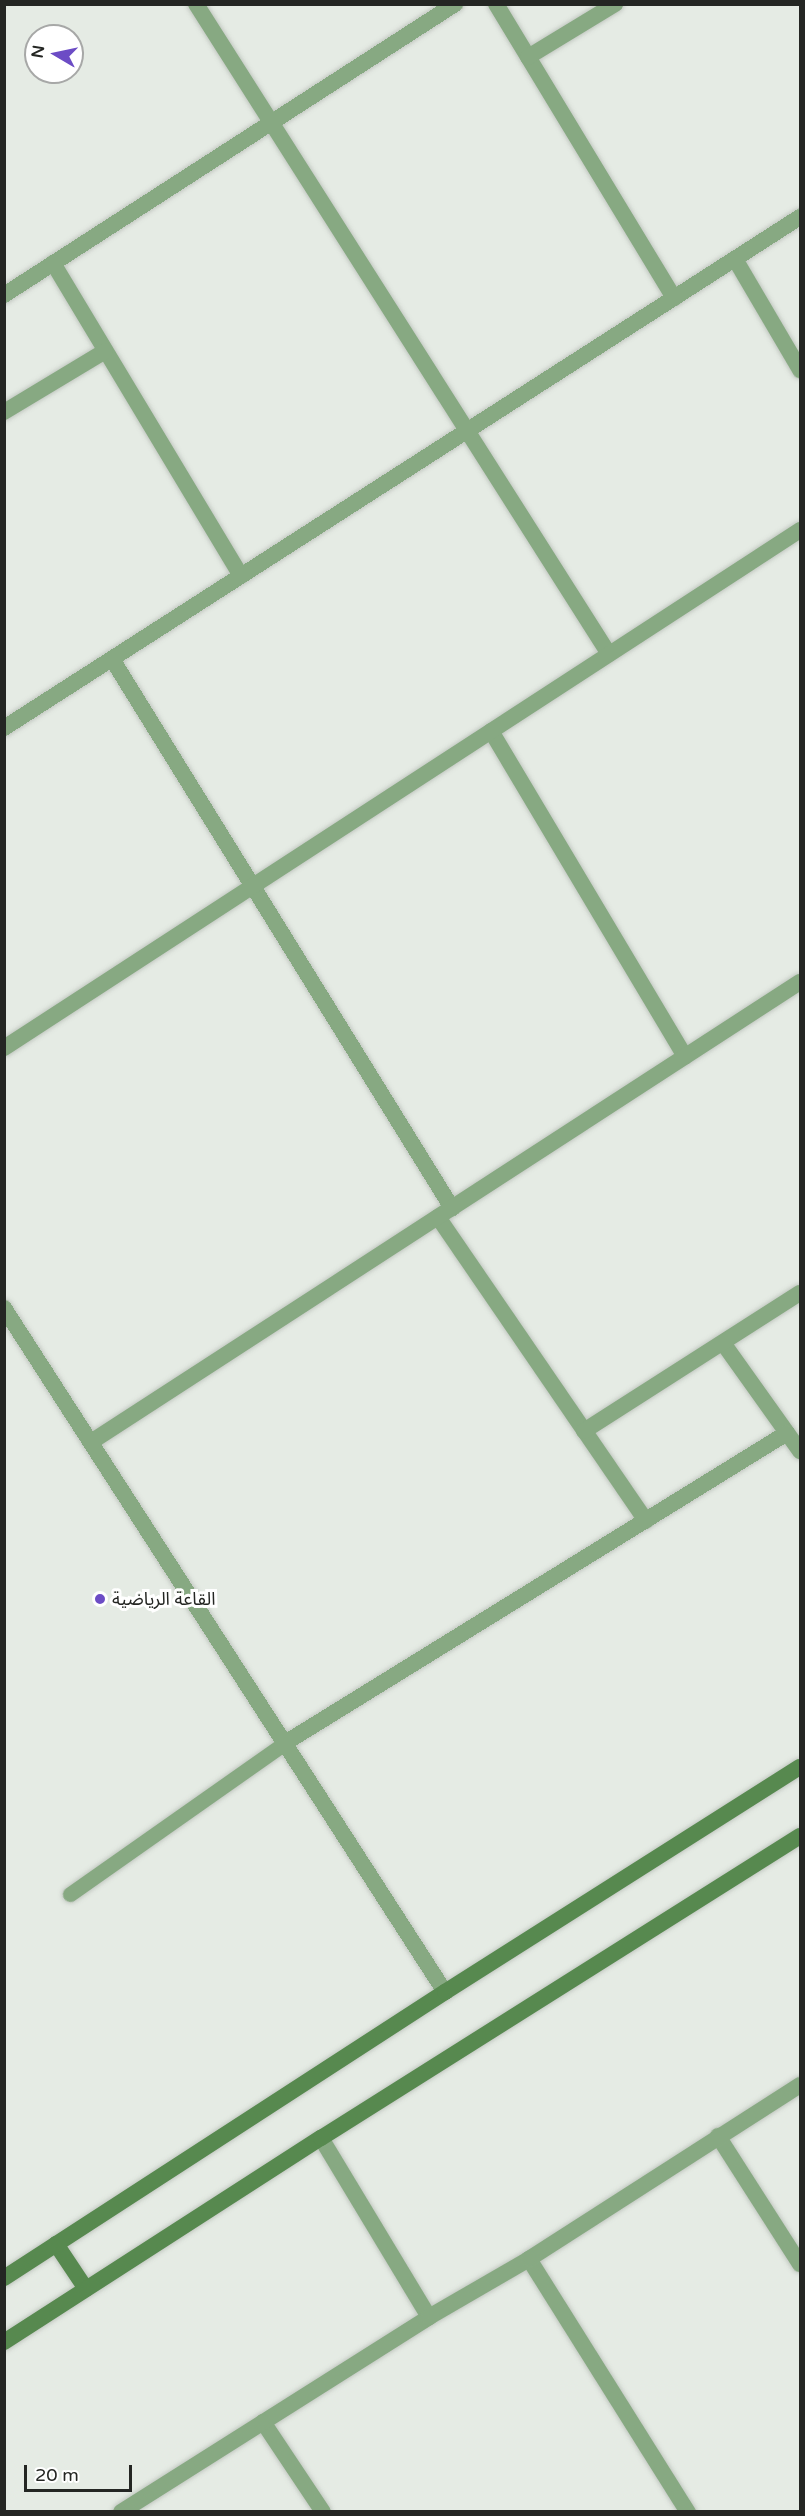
<!DOCTYPE html>
<html>
<head>
<meta charset="utf-8">
<style>
  body { margin:0 }
  #map { position:relative; width:805px; height:2516px; overflow:hidden; background:#e5ebe4; font-family:"Varela Round","Noto Sans Arabic",sans-serif }
  div>[style] { position:absolute }
  .roads { filter:drop-shadow(0 0 2px #c2c8c1) drop-shadow(0 0 2px #c2c8c1) }
  .service>* { height:15px; margin:-7.5px; padding:0 7.5px; transform-origin:7.5px; border-radius:7.5px; background:#87a982 }
  .minor>* { height:16px; margin:-8px; padding:0 8px; transform-origin:8px; border-radius:8px; background:#87a982 }
  .tertiary>* { height:16px; margin:-8px; padding:0 8px; transform-origin:8px; border-radius:8px; background:#87a982 }
  .secondary>* { height:16px; margin:-8px; padding:0 8px; transform-origin:8px; border-radius:8px; background:#57894f }
  .dots>* { width:16px; height:16px; translate:-50% -50%; box-sizing:border-box; border:3px solid #fff; border-radius:50% }
  span { translate:-50% -50%; white-space:nowrap; text-align:center; line-height:1.15; -webkit-text-stroke:6px #fff; paint-order:stroke }
  .poi-label { font-size:18px; color:#242623 }
  .left { translate:0 -50%; text-align:left }
  .frame { position:absolute; inset:0; border:6px solid #242623; pointer-events:none }
  .north { position:absolute; left:24px; top:24px; width:60px; height:60px; box-sizing:border-box; background:#fff; border:2px solid #a7a8a7; border-radius:50%; rotate:279deg; font-size:16px; font-weight:700; line-height:24px; text-align:center; color:#242623 }
  .north::after { content:''; display:block; margin:auto; width:21px; height:27px; background:#6c4cc5; clip-path:polygon(50% 0,100% 100%,50% 72%,0 100%) }
  .scale { position:absolute; left:24px; top:2465px; width:108px; height:27px; box-sizing:border-box; border:3px solid #242623; border-top:0; padding-left:8px; font-size:18px; line-height:21px; white-space:nowrap; color:#242623; -webkit-text-stroke:4px #fff; paint-order:stroke }
</style>
</head>
<body>
<div id="map">
  <div class="roads">
    <div class="service">
      <div style="left:70px;top:1894px;width:263px;rotate:-35.1deg"></div>
    </div>
    <div class="minor">
      <div style="left:196px;top:4px;width:770px;rotate:57.57deg"></div>
      <div style="left:496px;top:4px;width:344px;rotate:58.8deg"></div>
      <div style="left:528px;top:57px;width:102px;rotate:-31.3deg"></div>
      <div style="left:735px;top:259px;width:129px;rotate:59.6deg"></div>
      <div style="left:53px;top:263px;width:365px;rotate:59deg"></div>
      <div style="left:4px;top:295px;width:537px;rotate:-32.83deg"></div>
      <div style="left:4px;top:412px;width:118px;rotate:-31.1deg"></div>
      <div style="left:112px;top:659px;width:646px;rotate:58.23deg"></div>
      <div style="left:4px;top:728px;width:946px;rotate:-32.7deg"></div>
      <div style="left:491px;top:731px;width:379px;rotate:59.2deg"></div>
      <div style="left:4px;top:1048px;width:950px;rotate:-33.05deg"></div>
      <div style="left:438px;top:1217px;width:368px;rotate:55.6deg"></div>
      <div style="left:723px;top:1343px;width:133px;rotate:54.5deg"></div>
      <div style="left:584px;top:1431px;width:256px;rotate:-32.6deg"></div>
      <div style="left:91px;top:1442px;width:845px;rotate:-32.98deg"></div>
      <div style="left:285px;top:1743px;width:590px;rotate:-31.7deg"></div>
      <div style="left:718px;top:2136px;width:152px;rotate:57.4deg"></div>
      <div style="left:321px;top:2138px;width:209px;rotate:58.9deg"></div>
      <div style="left:529px;top:2259px;width:299px;rotate:57.9deg"></div>
      <div style="left:263px;top:2422px;width:108px;rotate:56.3deg"></div>
      <div style="left:121px;top:2512px;width:365px;rotate:-32.3deg"></div>
      <div style="left:429px;top:2317px;width:116px;rotate:-30.1deg"></div>
      <div style="left:529px;top:2259px;width:322px;rotate:-32.7deg"></div>
    </div>
    <div class="tertiary">
      <div style="left:4px;top:1308px;width:814px;rotate:57.19deg"></div>
    </div>
    <div class="secondary">
      <div style="left:56px;top:2244px;width:54px;rotate:56.3deg"></div>
      <div style="left:4px;top:2278px;width:526px;rotate:-32.96deg"></div>
      <div style="left:445px;top:1992px;width:420px;rotate:-32.4deg"></div>
      <div style="left:4px;top:2342px;width:377px;rotate:-32.8deg"></div>
      <div style="left:321px;top:2138px;width:566px;rotate:-32.23deg"></div>
    </div>
  </div>
  <div class="dots">
    <div style="left:100px;top:1599px;background:#6c4cc5"></div>
  </div>
  <div class="poi-label">
    <span class="left" style="left:112px;top:1599px">القاعة الرياضية</span>
  </div>
  <div class="frame"></div>
  <div class="north">N</div>
  <div class="scale">20 m</div>
</div>
</body>
</html>
